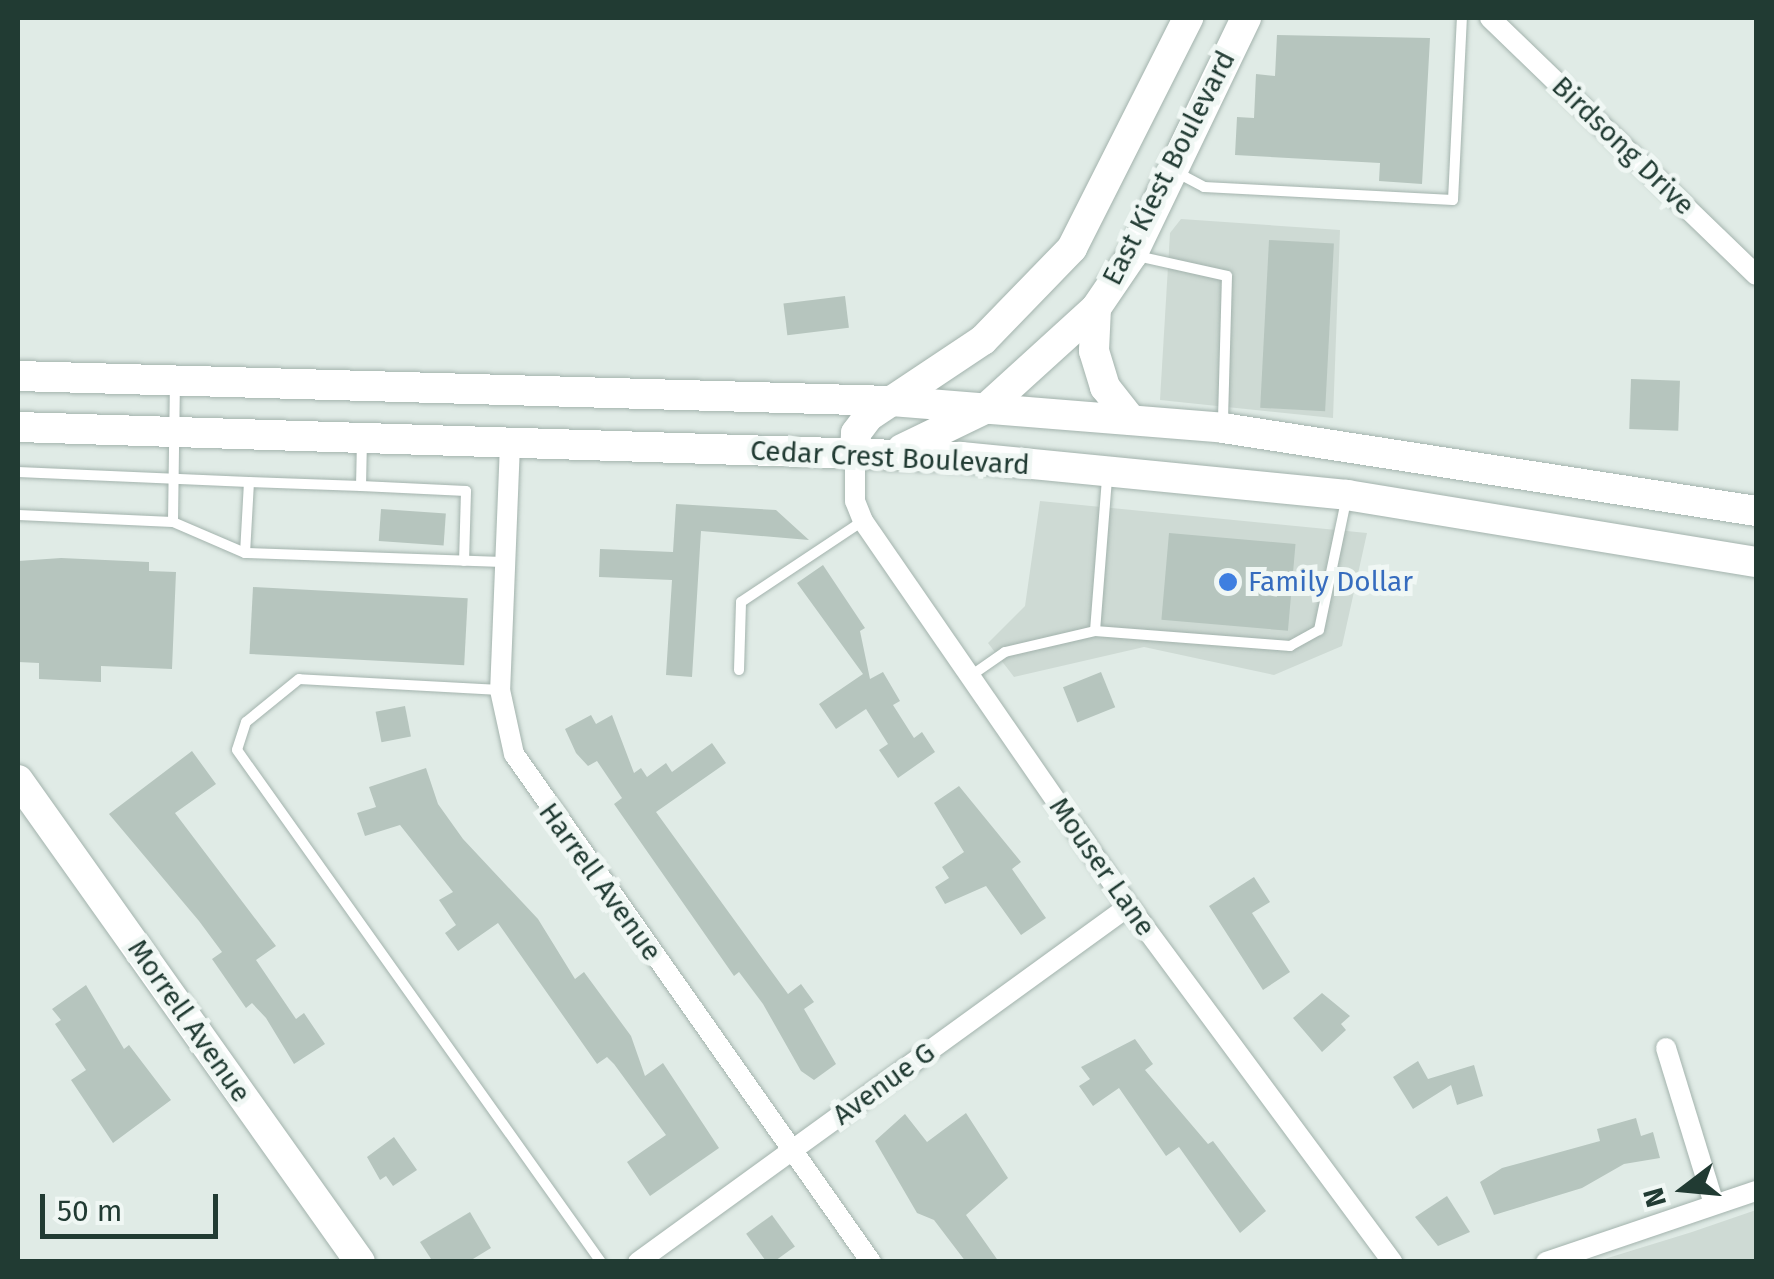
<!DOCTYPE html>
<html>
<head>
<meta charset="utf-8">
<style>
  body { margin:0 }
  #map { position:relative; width:1774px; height:1279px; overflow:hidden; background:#e0ebe6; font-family:"Fira Sans",sans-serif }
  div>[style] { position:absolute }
  .built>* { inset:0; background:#cedad4 }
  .building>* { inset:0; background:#b6c5be; transform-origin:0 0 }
  .roads { filter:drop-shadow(0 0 2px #a3b3ad) drop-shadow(0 0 2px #a3b3ad) }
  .lane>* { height:10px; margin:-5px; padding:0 5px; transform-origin:5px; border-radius:5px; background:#fff }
  .street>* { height:20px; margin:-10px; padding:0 10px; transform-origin:10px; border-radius:10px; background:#fff }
  .secondary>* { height:30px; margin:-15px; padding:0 15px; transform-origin:15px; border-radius:15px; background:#fff }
  .dots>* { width:28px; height:28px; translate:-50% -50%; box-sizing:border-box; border:5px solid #f0f7f4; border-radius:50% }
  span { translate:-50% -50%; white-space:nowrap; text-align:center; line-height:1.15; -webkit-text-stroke:10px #f0f7f4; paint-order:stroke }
  .street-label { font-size:28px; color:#213b33 }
  .shop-label { font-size:28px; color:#366cbe }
  .left { translate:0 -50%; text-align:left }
  .frame { position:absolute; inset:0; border:20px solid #213b33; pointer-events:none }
  .north { position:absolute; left:1634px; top:1139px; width:100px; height:100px; -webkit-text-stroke:8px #f0f7f4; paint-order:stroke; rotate:254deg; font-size:28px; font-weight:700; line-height:40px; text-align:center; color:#213b33 }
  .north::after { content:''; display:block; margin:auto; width:35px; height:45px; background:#213b33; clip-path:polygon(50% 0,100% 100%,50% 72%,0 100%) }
  .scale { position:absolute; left:40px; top:1194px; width:178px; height:45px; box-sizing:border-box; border:5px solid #213b33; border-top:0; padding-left:12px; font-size:30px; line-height:35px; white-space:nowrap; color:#213b33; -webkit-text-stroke:8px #f0f7f4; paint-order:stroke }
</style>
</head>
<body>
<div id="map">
  <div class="built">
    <div style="clip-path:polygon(1181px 219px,1340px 230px,1333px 418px,1160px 400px,1170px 233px)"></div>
    <div style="clip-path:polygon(1040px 501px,1367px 533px,1342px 646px,1274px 675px,1144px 647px,1014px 677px,988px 643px,1025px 606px)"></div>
    <div style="clip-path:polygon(1756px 1210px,1756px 1261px,1598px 1261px,1692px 1232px)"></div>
  </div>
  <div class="building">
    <div style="clip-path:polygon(1277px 35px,1430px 38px,1422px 184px,1379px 181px,1380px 163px,1235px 155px,1237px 117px,1254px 118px,1256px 74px,1275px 76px)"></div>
    <div style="left:1269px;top:240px;width:65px;height:168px;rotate:3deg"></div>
    <div style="left:845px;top:296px;width:32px;height:62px;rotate:83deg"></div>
    <div style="left:1631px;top:379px;width:49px;height:50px;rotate:2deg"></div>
    <div style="clip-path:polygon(676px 504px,776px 510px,809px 540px,701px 531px,692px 677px,666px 675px,672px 580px,599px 577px,600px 549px,673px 552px)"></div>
    <div style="left:381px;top:509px;width:65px;height:32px;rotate:4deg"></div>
    <div style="left:1169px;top:533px;width:127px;height:87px;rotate:5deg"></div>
    <div style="clip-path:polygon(61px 558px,149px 562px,149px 571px,176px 572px,172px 669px,101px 666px,101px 682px,39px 679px,39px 663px,18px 662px,18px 561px)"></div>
    <div style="clip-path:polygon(823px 565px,865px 628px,860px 631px,870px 679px,883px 672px,900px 701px,893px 705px,914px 738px,922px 732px,935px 752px,898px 778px,879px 750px,888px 744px,866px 709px,836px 729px,819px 704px,863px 674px,797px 583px)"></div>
    <div style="left:253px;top:587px;width:215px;height:67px;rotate:3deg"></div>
    <div style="left:1101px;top:672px;width:38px;height:41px;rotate:68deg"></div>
    <div style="left:405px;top:706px;width:31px;height:30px;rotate:79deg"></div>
    <div style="clip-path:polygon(591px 715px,596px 724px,612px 715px,634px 773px,641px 768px,647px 777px,666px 763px,672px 772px,712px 743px,726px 763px,656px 812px,788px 994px,801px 984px,814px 1002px,804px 1009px,836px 1064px,814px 1080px,801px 1071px,763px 1004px,739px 972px,734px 976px,614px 804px,622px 798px,597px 761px,588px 766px,576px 753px,565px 729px)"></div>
    <div style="clip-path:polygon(192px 751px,216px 784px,175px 813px,276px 946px,256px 960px,296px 1019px,304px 1013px,325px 1044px,294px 1064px,266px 1018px,252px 1003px,246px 1008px,212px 959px,222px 952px,199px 921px,109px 814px)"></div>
    <div style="clip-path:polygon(426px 768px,438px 804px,463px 839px,538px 919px,575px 979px,584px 972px,631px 1036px,645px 1076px,663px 1063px,719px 1148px,650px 1196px,627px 1162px,666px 1135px,614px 1064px,607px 1057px,597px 1064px,498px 923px,458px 951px,445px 933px,456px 925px,439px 900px,453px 892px,400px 825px,365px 836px,357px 813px,376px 807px,369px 787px)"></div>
    <div style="clip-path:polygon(959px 786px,1021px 862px,1012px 869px,1046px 918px,1021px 935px,986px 886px,945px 904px,935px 887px,949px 878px,942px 867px,964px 852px,934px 803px)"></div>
    <div style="clip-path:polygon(1254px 877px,1270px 902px,1252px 913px,1290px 972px,1263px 990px,1209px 906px)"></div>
    <div style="clip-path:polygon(86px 985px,124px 1049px,129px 1045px,171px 1100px,113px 1143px,71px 1080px,86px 1070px,55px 1024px,61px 1020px,52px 1009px)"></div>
    <div style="clip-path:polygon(1322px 993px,1350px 1016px,1341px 1024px,1346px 1030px,1322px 1052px,1293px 1018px)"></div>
    <div style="clip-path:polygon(1135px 1039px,1153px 1064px,1145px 1070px,1208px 1144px,1213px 1141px,1266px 1211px,1240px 1233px,1179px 1147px,1166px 1156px,1119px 1088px,1093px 1106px,1079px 1086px,1090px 1079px,1081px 1067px)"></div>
    <div style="clip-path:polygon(1418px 1061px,1428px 1079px,1474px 1065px,1483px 1096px,1457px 1105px,1451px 1085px,1413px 1109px,1393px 1077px)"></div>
    <div style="clip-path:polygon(966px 1113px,1008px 1178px,966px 1215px,999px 1262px,966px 1262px,934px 1220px,917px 1213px,875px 1141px,905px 1114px,927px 1142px)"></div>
    <div style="clip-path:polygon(1636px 1118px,1641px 1136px,1653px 1132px,1660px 1158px,1624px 1164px,1582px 1188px,1494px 1215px,1480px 1182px,1502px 1168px,1600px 1141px,1597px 1129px)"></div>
    <div style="clip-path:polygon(394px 1137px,417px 1170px,393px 1186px,386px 1176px,380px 1180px,367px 1157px)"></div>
    <div style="clip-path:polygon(1447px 1196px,1470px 1232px,1438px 1246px,1415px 1217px)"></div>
    <div style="clip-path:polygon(470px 1212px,491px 1248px,468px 1262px,433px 1262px,420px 1242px)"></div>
    <div style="left:772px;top:1215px;width:39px;height:32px;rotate:54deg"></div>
  </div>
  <div class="roads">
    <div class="lane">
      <div style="left:1176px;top:172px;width:32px;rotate:28deg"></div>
      <div style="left:1204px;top:187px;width:249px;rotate:3deg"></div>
      <div style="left:1453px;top:200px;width:182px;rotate:-87.2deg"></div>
      <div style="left:1137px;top:256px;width:92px;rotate:12.5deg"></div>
      <div style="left:1227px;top:276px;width:147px;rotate:91.6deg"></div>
      <div style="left:362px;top:439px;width:47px;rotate:91.2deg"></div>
      <div style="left:361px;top:486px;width:112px;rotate:-178deg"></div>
      <div style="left:249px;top:482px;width:71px;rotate:93.2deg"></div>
      <div style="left:245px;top:553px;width:260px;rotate:2deg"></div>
      <div style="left:18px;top:472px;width:231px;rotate:2.5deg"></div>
      <div style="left:361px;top:486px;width:105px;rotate:2.7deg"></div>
      <div style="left:466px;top:491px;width:70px;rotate:91.6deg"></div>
      <div style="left:18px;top:515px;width:155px;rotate:2.6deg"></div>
      <div style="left:173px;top:522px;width:138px;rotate:-89.2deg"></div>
      <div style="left:173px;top:522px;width:78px;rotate:23.3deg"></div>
      <div style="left:1095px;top:631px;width:154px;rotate:-85.5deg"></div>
      <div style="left:739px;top:670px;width:68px;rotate:-88.3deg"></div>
      <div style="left:741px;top:602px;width:146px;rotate:-33.6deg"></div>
      <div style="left:969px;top:677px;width:44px;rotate:-34.8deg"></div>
      <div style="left:1005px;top:652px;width:92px;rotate:-13.1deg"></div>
      <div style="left:1095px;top:631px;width:196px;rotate:4.4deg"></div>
      <div style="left:1290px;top:646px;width:33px;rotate:-29deg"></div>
      <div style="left:1319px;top:630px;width:137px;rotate:-78.2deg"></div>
      <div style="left:500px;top:690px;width:201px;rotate:-176.9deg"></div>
      <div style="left:299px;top:679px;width:68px;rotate:140.9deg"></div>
      <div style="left:246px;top:722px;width:29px;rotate:108deg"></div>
      <div style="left:237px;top:750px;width:628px;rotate:54.59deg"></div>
    </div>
    <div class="street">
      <div style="left:1490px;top:18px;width:370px;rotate:44deg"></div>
      <div style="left:510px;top:444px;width:246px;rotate:92.3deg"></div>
      <div style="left:500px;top:690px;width:66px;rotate:77.7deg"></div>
      <div style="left:514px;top:754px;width:621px;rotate:54.9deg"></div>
      <div style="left:855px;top:453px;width:48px;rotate:90deg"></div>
      <div style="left:855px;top:501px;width:22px;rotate:68deg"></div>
      <div style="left:863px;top:521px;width:468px;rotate:55.4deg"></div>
      <div style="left:1129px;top:906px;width:443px;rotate:53.5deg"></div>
      <div style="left:1666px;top:1048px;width:163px;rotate:72.9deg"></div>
      <div style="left:638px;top:1262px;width:606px;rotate:-35.94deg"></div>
      <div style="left:1546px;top:1262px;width:222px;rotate:-18.7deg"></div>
    </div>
    <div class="secondary">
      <div style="left:1096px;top:308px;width:43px;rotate:92.7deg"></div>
      <div style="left:1094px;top:351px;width:38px;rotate:73deg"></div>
      <div style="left:1105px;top:387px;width:42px;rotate:51.8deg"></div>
      <div style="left:18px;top:376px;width:873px;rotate:1.64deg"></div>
      <div style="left:891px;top:401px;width:333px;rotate:4.6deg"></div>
      <div style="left:1223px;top:428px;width:539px;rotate:8.85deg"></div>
      <div style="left:18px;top:427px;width:943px;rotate:1.82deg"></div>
      <div style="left:961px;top:457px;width:388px;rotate:5.6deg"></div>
      <div style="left:1347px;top:495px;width:414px;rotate:9.3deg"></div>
      <div style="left:902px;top:449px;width:92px;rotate:-25.7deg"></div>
      <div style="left:985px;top:409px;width:150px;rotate:-42.3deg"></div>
      <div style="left:1096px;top:308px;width:64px;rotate:-55.8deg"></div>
      <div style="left:1132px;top:255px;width:263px;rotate:-64.3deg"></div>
      <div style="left:855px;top:453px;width:20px;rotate:-87deg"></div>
      <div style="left:856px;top:433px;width:21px;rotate:-53deg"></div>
      <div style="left:869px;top:416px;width:137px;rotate:-33.7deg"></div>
      <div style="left:983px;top:340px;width:128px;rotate:-45.9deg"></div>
      <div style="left:1072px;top:248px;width:258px;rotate:-63.2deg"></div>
      <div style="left:18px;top:780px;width:591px;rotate:54.64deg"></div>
    </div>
  </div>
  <div class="dots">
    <div style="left:1228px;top:582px;background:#3f7fe0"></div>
  </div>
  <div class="street-label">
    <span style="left:1623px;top:146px;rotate:44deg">Birdsong Drive</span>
    <span style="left:1169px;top:168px;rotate:-63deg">East Kiest Boulevard</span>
    <span style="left:890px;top:458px;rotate:3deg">Cedar Crest Boulevard</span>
    <span style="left:1102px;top:867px;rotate:55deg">Mouser Lane</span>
    <span style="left:600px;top:882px;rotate:54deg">Harrell Avenue</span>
    <span style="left:189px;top:1021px;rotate:55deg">Morrell Avenue</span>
    <span style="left:884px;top:1084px;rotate:-36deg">Avenue G</span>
  </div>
  <div class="shop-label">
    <span class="left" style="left:1248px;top:582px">Family Dollar</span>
  </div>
  <div class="frame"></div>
  <div class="north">N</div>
  <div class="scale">50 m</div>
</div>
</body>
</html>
